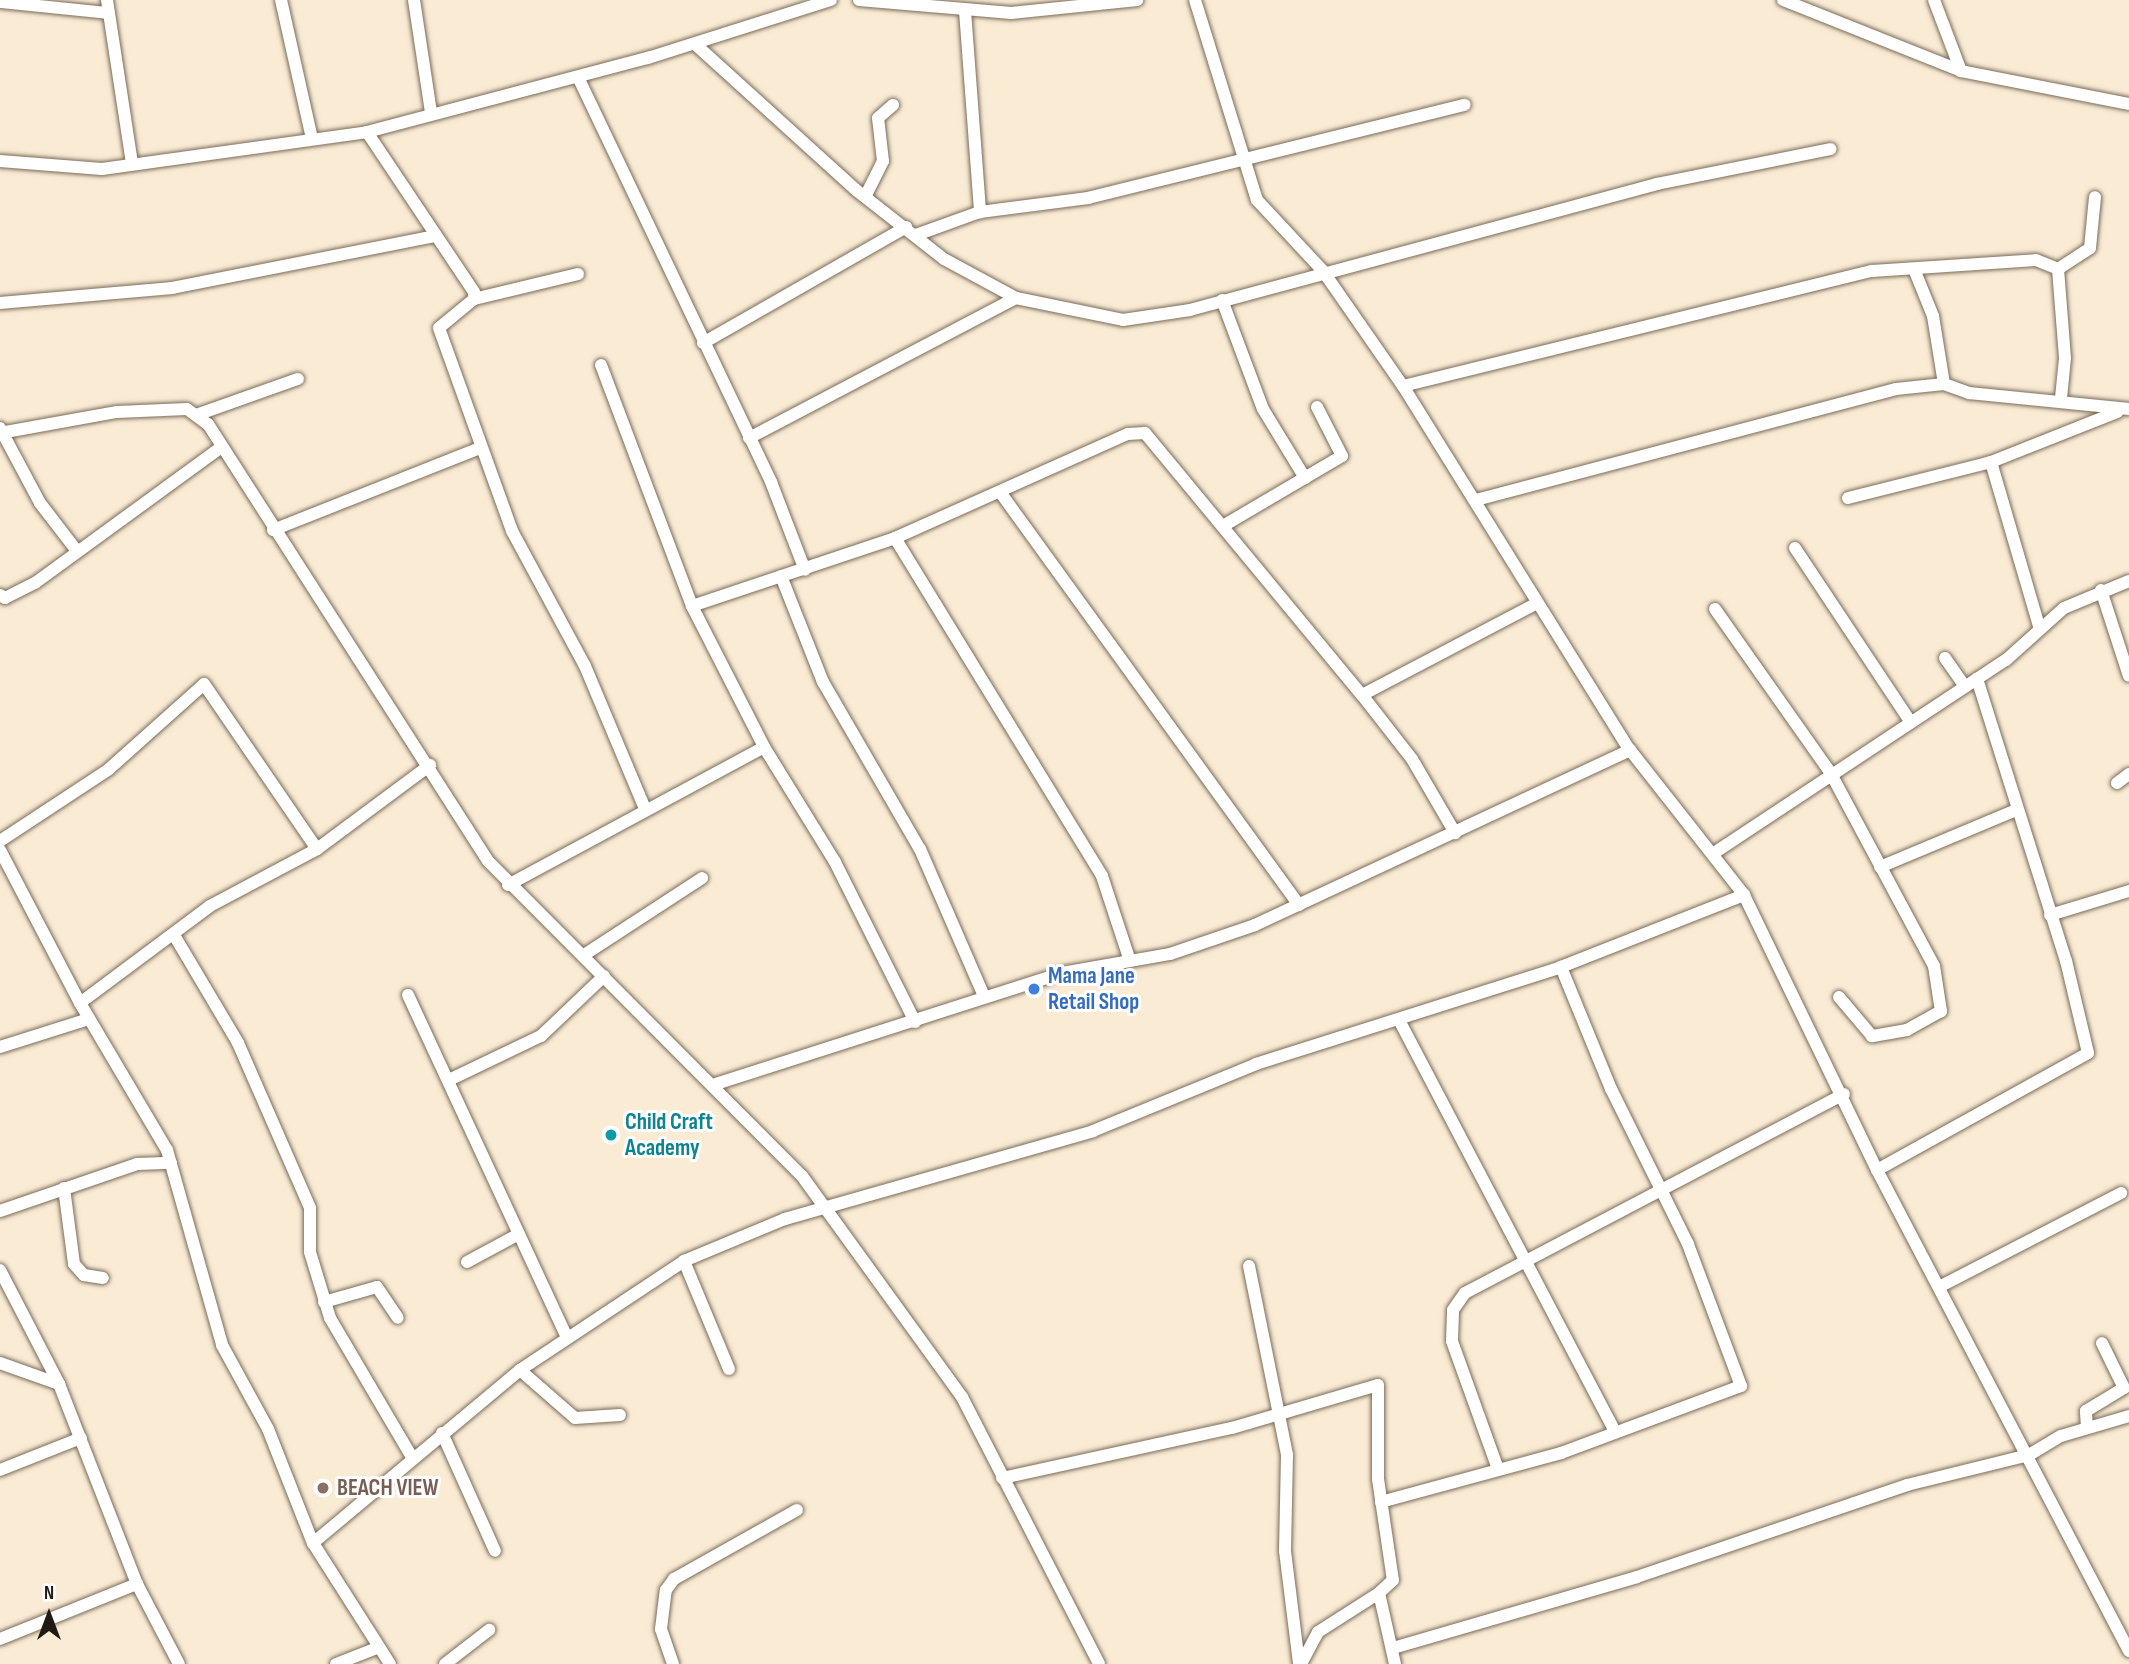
<!DOCTYPE html>
<html>
<head>
<meta charset="utf-8">
<style>
  body { margin:0 }
  #map { position:relative; width:2129px; height:1664px; overflow:hidden; background:#faebd5; font-family:"Sofia Sans Condensed",sans-serif }
  div>[style] { position:absolute }
  .roads { filter:drop-shadow(0 0 2px #796c59) drop-shadow(0 0 2px #796c59) }
  .minor>* { height:12px; margin:-6px; padding:0 6px; transform-origin:6px; border-radius:6px; background:#fff }
  .dots>* { width:19px; height:19px; translate:-50% -50%; box-sizing:border-box; border:4px solid #fff; border-radius:50% }
  span { translate:-50% -50%; white-space:nowrap; text-align:center; line-height:1.15; -webkit-text-stroke:6px #fff; paint-order:stroke }
  .shop-label { font-size:23px; color:#366cbe; font-weight:700 }
  .left { translate:0 -50%; text-align:left }
  .culture-label { font-size:23px; color:#0d838f; font-weight:700 }
  .education-label { font-size:23px; color:#785e54; font-weight:700 }
  .north { position:absolute; left:14px; top:1580px; width:70px; height:70px; -webkit-text-stroke:5px #fff; paint-order:stroke; rotate:0deg; font-size:19px; font-weight:700; line-height:28px; text-align:center; color:#201a12 }
  .north::after { content:''; display:block; margin:auto; width:24px; height:32px; background:#201a12; clip-path:polygon(50% 0,100% 100%,50% 72%,0 100%) }
</style>
</head>
<body>
<div id="map">
  <div class="roads">
    <div class="minor">
      <div style="left:107px;top:0;width:165px;rotate:81.3deg"></div>
      <div style="left:281px;top:0;width:142px;rotate:77.4deg"></div>
      <div style="left:414px;top:0;width:113px;rotate:81.4deg"></div>
      <div style="left:859px;top:0;width:153px;rotate:4.9deg"></div>
      <div style="left:1011px;top:13px;width:127px;rotate:-5.9deg"></div>
      <div style="left:1195px;top:0;width:209px;rotate:72.8deg"></div>
      <div style="left:1257px;top:200px;width:97px;rotate:47.1deg"></div>
      <div style="left:1323px;top:271px;width:140px;rotate:55.2deg"></div>
      <div style="left:1403px;top:386px;width:429px;rotate:58.1deg"></div>
      <div style="left:1630px;top:750px;width:184px;rotate:51.8deg"></div>
      <div style="left:1744px;top:895px;width:305px;rotate:64.2deg"></div>
      <div style="left:1877px;top:1170px;width:543px;rotate:62.35deg"></div>
      <div style="left:1783px;top:0;width:192px;rotate:21.7deg"></div>
      <div style="left:1961px;top:71px;width:171px;rotate:11.1deg"></div>
      <div style="left:1934px;top:0;width:76px;rotate:69.2deg"></div>
      <div style="left:0;top:2px;width:109px;rotate:5.8deg"></div>
      <div style="left:965px;top:11px;width:202px;rotate:85.7deg"></div>
      <div style="left:980px;top:212px;width:109px;rotate:-7.4deg"></div>
      <div style="left:1088px;top:198px;width:388px;rotate:-13.9deg"></div>
      <div style="left:695px;top:44px;width:217px;rotate:42.2deg"></div>
      <div style="left:856px;top:190px;width:112px;rotate:38.1deg"></div>
      <div style="left:944px;top:259px;width:82px;rotate:28.4deg"></div>
      <div style="left:1016px;top:298px;width:109px;rotate:11.6deg"></div>
      <div style="left:1123px;top:320px;width:68px;rotate:-8.5deg"></div>
      <div style="left:1190px;top:310px;width:484px;rotate:-15.1deg"></div>
      <div style="left:1657px;top:184px;width:177px;rotate:-11.4deg"></div>
      <div style="left:578px;top:77px;width:449px;rotate:64.5deg"></div>
      <div style="left:771px;top:482px;width:94px;rotate:68.9deg"></div>
      <div style="left:367px;top:132px;width:192px;rotate:56.2deg"></div>
      <div style="left:474px;top:292px;width:7px;rotate:90deg"></div>
      <div style="left:474px;top:299px;width:45px;rotate:140.4deg"></div>
      <div style="left:439px;top:328px;width:216px;rotate:70.2deg"></div>
      <div style="left:512px;top:531px;width:153px;rotate:61.6deg"></div>
      <div style="left:585px;top:666px;width:155px;rotate:67.2deg"></div>
      <div style="left:0;top:161px;width:102px;rotate:4.5deg"></div>
      <div style="left:102px;top:169px;width:268px;rotate:-7.9deg"></div>
      <div style="left:367px;top:132px;width:291px;rotate:-14.8deg"></div>
      <div style="left:648px;top:58px;width:192px;rotate:-17.6deg"></div>
      <div style="left:865px;top:197px;width:40px;rotate:-63.4deg"></div>
      <div style="left:883px;top:161px;width:43px;rotate:-96.6deg"></div>
      <div style="left:878px;top:118px;width:20px;rotate:-41deg"></div>
      <div style="left:916px;top:235px;width:68px;rotate:-19.8deg"></div>
      <div style="left:1914px;top:269px;width:51px;rotate:68deg"></div>
      <div style="left:1933px;top:316px;width:69px;rotate:80.8deg"></div>
      <div style="left:2058px;top:269px;width:38px;rotate:-33deg"></div>
      <div style="left:2090px;top:248px;width:51px;rotate:-84.4deg"></div>
      <div style="left:474px;top:299px;width:107px;rotate:-13.5deg"></div>
      <div style="left:1222px;top:300px;width:116px;rotate:69.4deg"></div>
      <div style="left:1263px;top:409px;width:81px;rotate:58.7deg"></div>
      <div style="left:0;top:303px;width:173px;rotate:-5deg"></div>
      <div style="left:172px;top:288px;width:268px;rotate:-11.2deg"></div>
      <div style="left:703px;top:343px;width:234px;rotate:-29.7deg"></div>
      <div style="left:601px;top:365px;width:258px;rotate:69.3deg"></div>
      <div style="left:692px;top:606px;width:158px;rotate:62.9deg"></div>
      <div style="left:764px;top:747px;width:135px;rotate:58.3deg"></div>
      <div style="left:835px;top:862px;width:179px;rotate:63.4deg"></div>
      <div style="left:1403px;top:386px;width:483px;rotate:-13.8deg"></div>
      <div style="left:1872px;top:271px;width:164px;rotate:-3.8deg"></div>
      <div style="left:2036px;top:260px;width:24px;rotate:22deg"></div>
      <div style="left:2058px;top:269px;width:89px;rotate:85.5deg"></div>
      <div style="left:2065px;top:358px;width:40px;rotate:95.7deg"></div>
      <div style="left:199px;top:414px;width:105px;rotate:-19.5deg"></div>
      <div style="left:0;top:428px;width:85px;rotate:61.9deg"></div>
      <div style="left:40px;top:503px;width:61px;rotate:52.4deg"></div>
      <div style="left:0;top:433px;width:119px;rotate:-10.2deg"></div>
      <div style="left:117px;top:412px;width:70px;rotate:-2.5deg"></div>
      <div style="left:187px;top:409px;width:26px;rotate:36deg"></div>
      <div style="left:208px;top:424px;width:519px;rotate:57.35deg"></div>
      <div style="left:488px;top:861px;width:445px;rotate:45.1deg"></div>
      <div style="left:802px;top:1176px;width:273px;rotate:54.1deg"></div>
      <div style="left:962px;top:1397px;width:300px;rotate:62.8deg"></div>
      <div style="left:749px;top:438px;width:301px;rotate:-27.7deg"></div>
      <div style="left:1991px;top:462px;width:171px;rotate:73.7deg"></div>
      <div style="left:1000px;top:492px;width:510px;rotate:54.1deg"></div>
      <div style="left:1848px;top:498px;width:147px;rotate:-14.1deg"></div>
      <div style="left:1991px;top:462px;width:136px;rotate:-21.6deg"></div>
      <div style="left:1476px;top:500px;width:434px;rotate:-14.8deg"></div>
      <div style="left:1896px;top:389px;width:48px;rotate:-5.9deg"></div>
      <div style="left:1944px;top:384px;width:27px;rotate:20deg"></div>
      <div style="left:1969px;top:393px;width:161px;rotate:5.7deg"></div>
      <div style="left:1223px;top:526px;width:138px;rotate:-30.5deg"></div>
      <div style="left:1342px;top:456px;width:55px;rotate:-117deg"></div>
      <div style="left:273px;top:530px;width:223px;rotate:-21.6deg"></div>
      <div style="left:895px;top:538px;width:396px;rotate:58.5deg"></div>
      <div style="left:1102px;top:876px;width:89px;rotate:71.8deg"></div>
      <div style="left:1795px;top:548px;width:208px;rotate:56.4deg"></div>
      <div style="left:781px;top:576px;width:114px;rotate:68.4deg"></div>
      <div style="left:823px;top:682px;width:193px;rotate:59.9deg"></div>
      <div style="left:920px;top:849px;width:160px;rotate:66.5deg"></div>
      <div style="left:2101px;top:590px;width:90px;rotate:72deg"></div>
      <div style="left:0;top:595px;width:6px;rotate:31deg"></div>
      <div style="left:5px;top:598px;width:34px;rotate:-27deg"></div>
      <div style="left:35px;top:583px;width:228px;rotate:-36.1deg"></div>
      <div style="left:692px;top:606px;width:214px;rotate:-18.5deg"></div>
      <div style="left:895px;top:538px;width:255px;rotate:-24.1deg"></div>
      <div style="left:1128px;top:434px;width:17px;rotate:-3deg"></div>
      <div style="left:1145px;top:433px;width:340px;rotate:50.4deg"></div>
      <div style="left:1362px;top:695px;width:81px;rotate:52deg"></div>
      <div style="left:1412px;top:759px;width:86px;rotate:59.8deg"></div>
      <div style="left:1715px;top:609px;width:199px;rotate:54.8deg"></div>
      <div style="left:1830px;top:772px;width:220px;rotate:61.8deg"></div>
      <div style="left:1934px;top:966px;width:46px;rotate:81.2deg"></div>
      <div style="left:1941px;top:1011px;width:39px;rotate:151deg"></div>
      <div style="left:1907px;top:1030px;width:36px;rotate:170deg"></div>
      <div style="left:1872px;top:1036px;width:51px;rotate:-130.2deg"></div>
      <div style="left:1945px;top:658px;width:35px;rotate:55deg"></div>
      <div style="left:1362px;top:695px;width:198px;rotate:-27.7deg"></div>
      <div style="left:2117px;top:783px;width:15px;rotate:-37deg"></div>
      <div style="left:0;top:841px;width:131px;rotate:-33.4deg"></div>
      <div style="left:109px;top:769px;width:127px;rotate:-41.8deg"></div>
      <div style="left:204px;top:684px;width:200px;rotate:55.6deg"></div>
      <div style="left:0;top:850px;width:173px;rotate:62.4deg"></div>
      <div style="left:80px;top:1003px;width:171px;rotate:59.4deg"></div>
      <div style="left:167px;top:1150px;width:203px;rotate:74.2deg"></div>
      <div style="left:222px;top:1345px;width:96px;rotate:61.3deg"></div>
      <div style="left:268px;top:1429px;width:123px;rotate:68.5deg"></div>
      <div style="left:313px;top:1543px;width:143px;rotate:57.5deg"></div>
      <div style="left:1714px;top:853px;width:350px;rotate:-33.5deg"></div>
      <div style="left:2006px;top:660px;width:78px;rotate:-41.9deg"></div>
      <div style="left:2064px;top:608px;width:70px;rotate:-22.6deg"></div>
      <div style="left:1880px;top:867px;width:145px;rotate:-22.7deg"></div>
      <div style="left:508px;top:885px;width:291px;rotate:-28.3deg"></div>
      <div style="left:2050px;top:915px;width:83px;rotate:-16.9deg"></div>
      <div style="left:174px;top:935px;width:126px;rotate:59.3deg"></div>
      <div style="left:238px;top:1043px;width:180px;rotate:66.4deg"></div>
      <div style="left:310px;top:1208px;width:44px;rotate:90deg"></div>
      <div style="left:310px;top:1252px;width:69px;rotate:73.1deg"></div>
      <div style="left:330px;top:1318px;width:161px;rotate:59.5deg"></div>
      <div style="left:584px;top:955px;width:141px;rotate:-33.1deg"></div>
      <div style="left:408px;top:995px;width:376px;rotate:65.1deg"></div>
      <div style="left:80px;top:1003px;width:162px;rotate:-36.7deg"></div>
      <div style="left:210px;top:906px;width:121px;rotate:-28deg"></div>
      <div style="left:317px;top:849px;width:141px;rotate:-36.6deg"></div>
      <div style="left:1399px;top:1020px;width:463px;rotate:62.3deg"></div>
      <div style="left:0;top:1047px;width:93px;rotate:-17.5deg"></div>
      <div style="left:449px;top:1080px;width:102px;rotate:-25.6deg"></div>
      <div style="left:541px;top:1036px;width:87px;rotate:-43.6deg"></div>
      <div style="left:716px;top:1084px;width:363px;rotate:-17.8deg"></div>
      <div style="left:1062px;top:973px;width:110px;rotate:-10deg"></div>
      <div style="left:1170px;top:954px;width:90px;rotate:-18.8deg"></div>
      <div style="left:1255px;top:925px;width:414px;rotate:-25deg"></div>
      <div style="left:1877px;top:1170px;width:241px;rotate:-29deg"></div>
      <div style="left:2088px;top:1053px;width:95px;rotate:-103.4deg"></div>
      <div style="left:2066px;top:961px;width:296px;rotate:-107.5deg"></div>
      <div style="left:64px;top:1188px;width:77px;rotate:82.5deg"></div>
      <div style="left:74px;top:1264px;width:15px;rotate:48deg"></div>
      <div style="left:84px;top:1275px;width:19px;rotate:9deg"></div>
      <div style="left:0;top:1211px;width:145px;rotate:-18.9deg"></div>
      <div style="left:137px;top:1164px;width:34px;rotate:-2deg"></div>
      <div style="left:684px;top:1261px;width:117px;rotate:67.4deg"></div>
      <div style="left:467px;top:1262px;width:59px;rotate:-28.3deg"></div>
      <div style="left:1249px;top:1266px;width:193px;rotate:78.6deg"></div>
      <div style="left:1287px;top:1455px;width:96px;rotate:91.2deg"></div>
      <div style="left:1285px;top:1551px;width:114px;rotate:82.9deg"></div>
      <div style="left:0;top:1270px;width:128px;rotate:62.6deg"></div>
      <div style="left:59px;top:1384px;width:215px;rotate:68.7deg"></div>
      <div style="left:137px;top:1584px;width:90px;rotate:62.3deg"></div>
      <div style="left:1939px;top:1287px;width:205px;rotate:-27.3deg"></div>
      <div style="left:324px;top:1302px;width:55px;rotate:-15.8deg"></div>
      <div style="left:377px;top:1287px;width:37px;rotate:56deg"></div>
      <div style="left:0;top:1363px;width:63px;rotate:19.6deg"></div>
      <div style="left:520px;top:1370px;width:73px;rotate:41.1deg"></div>
      <div style="left:575px;top:1418px;width:45px;rotate:-3.8deg"></div>
      <div style="left:2087px;top:1427px;width:16px;rotate:-94deg"></div>
      <div style="left:2086px;top:1411px;width:44px;rotate:-31.2deg"></div>
      <div style="left:2124px;top:1388px;width:50px;rotate:-116.1deg"></div>
      <div style="left:442px;top:1433px;width:129px;rotate:65.8deg"></div>
      <div style="left:1498px;top:1469px;width:136px;rotate:-109.8deg"></div>
      <div style="left:1452px;top:1341px;width:31px;rotate:-88deg"></div>
      <div style="left:1453px;top:1310px;width:21px;rotate:-55deg"></div>
      <div style="left:1465px;top:1293px;width:428px;rotate:-27.7deg"></div>
      <div style="left:0;top:1470px;width:87px;rotate:-21.6deg"></div>
      <div style="left:1002px;top:1478px;width:235px;rotate:-12.3deg"></div>
      <div style="left:1232px;top:1428px;width:152px;rotate:-16.4deg"></div>
      <div style="left:1378px;top:1385px;width:94px;rotate:90deg"></div>
      <div style="left:1378px;top:1479px;width:102px;rotate:81.6deg"></div>
      <div style="left:1393px;top:1580px;width:19px;rotate:137deg"></div>
      <div style="left:1379px;top:1593px;width:73px;rotate:77.3deg"></div>
      <div style="left:1381px;top:1502px;width:187px;rotate:-15.2deg"></div>
      <div style="left:1561px;top:1453px;width:192px;rotate:-20.4deg"></div>
      <div style="left:1741px;top:1386px;width:152px;rotate:-110.5deg"></div>
      <div style="left:1688px;top:1244px;width:173px;rotate:-116.4deg"></div>
      <div style="left:1611px;top:1089px;width:132px;rotate:-112.3deg"></div>
      <div style="left:313px;top:1543px;width:270px;rotate:-39.9deg"></div>
      <div style="left:520px;top:1370px;width:197px;rotate:-33.6deg"></div>
      <div style="left:684px;top:1261px;width:109px;rotate:-22.6deg"></div>
      <div style="left:785px;top:1219px;width:320px;rotate:-15.9deg"></div>
      <div style="left:1093px;top:1131px;width:176px;rotate:-22.3deg"></div>
      <div style="left:1256px;top:1064px;width:320px;rotate:-17.6deg"></div>
      <div style="left:1561px;top:967px;width:197px;rotate:-21.5deg"></div>
      <div style="left:0;top:1639px;width:148px;rotate:-21.9deg"></div>
      <div style="left:1393px;top:1648px;width:254px;rotate:-16.2deg"></div>
      <div style="left:1637px;top:1577px;width:285px;rotate:-18.8deg"></div>
      <div style="left:1907px;top:1485px;width:126px;rotate:-13.8deg"></div>
      <div style="left:2029px;top:1455px;width:37px;rotate:-31deg"></div>
      <div style="left:2061px;top:1436px;width:71px;rotate:-16.4deg"></div>
      <div style="left:336px;top:1664px;width:44px;rotate:-21.3deg"></div>
      <div style="left:445px;top:1664px;width:56px;rotate:-37.7deg"></div>
      <div style="left:673px;top:1664px;width:37px;rotate:-109deg"></div>
      <div style="left:661px;top:1629px;width:39px;rotate:-83deg"></div>
      <div style="left:666px;top:1590px;width:14px;rotate:-54deg"></div>
      <div style="left:674px;top:1579px;width:141px;rotate:-29.3deg"></div>
      <div style="left:1301px;top:1664px;width:36px;rotate:-62deg"></div>
      <div style="left:1318px;top:1632px;width:72px;rotate:-32.6deg"></div>
    </div>
  </div>
  <div class="dots">
    <div style="left:1034px;top:989px;background:#3f7fe0"></div>
    <div style="left:611px;top:1135px;background:#0f9aa8"></div>
    <div style="left:323px;top:1488px;background:#8d6e63"></div>
  </div>
  <div class="shop-label">
    <span class="left" style="left:1048px;top:989px">Mama Jane<br>Retail Shop</span>
  </div>
  <div class="culture-label">
    <span class="left" style="left:625px;top:1135px">Child Craft<br>Academy</span>
  </div>
  <div class="education-label">
    <span class="left" style="left:337px;top:1488px">BEACH VIEW</span>
  </div>
  <div class="north">N</div>
</div>
</body>
</html>
